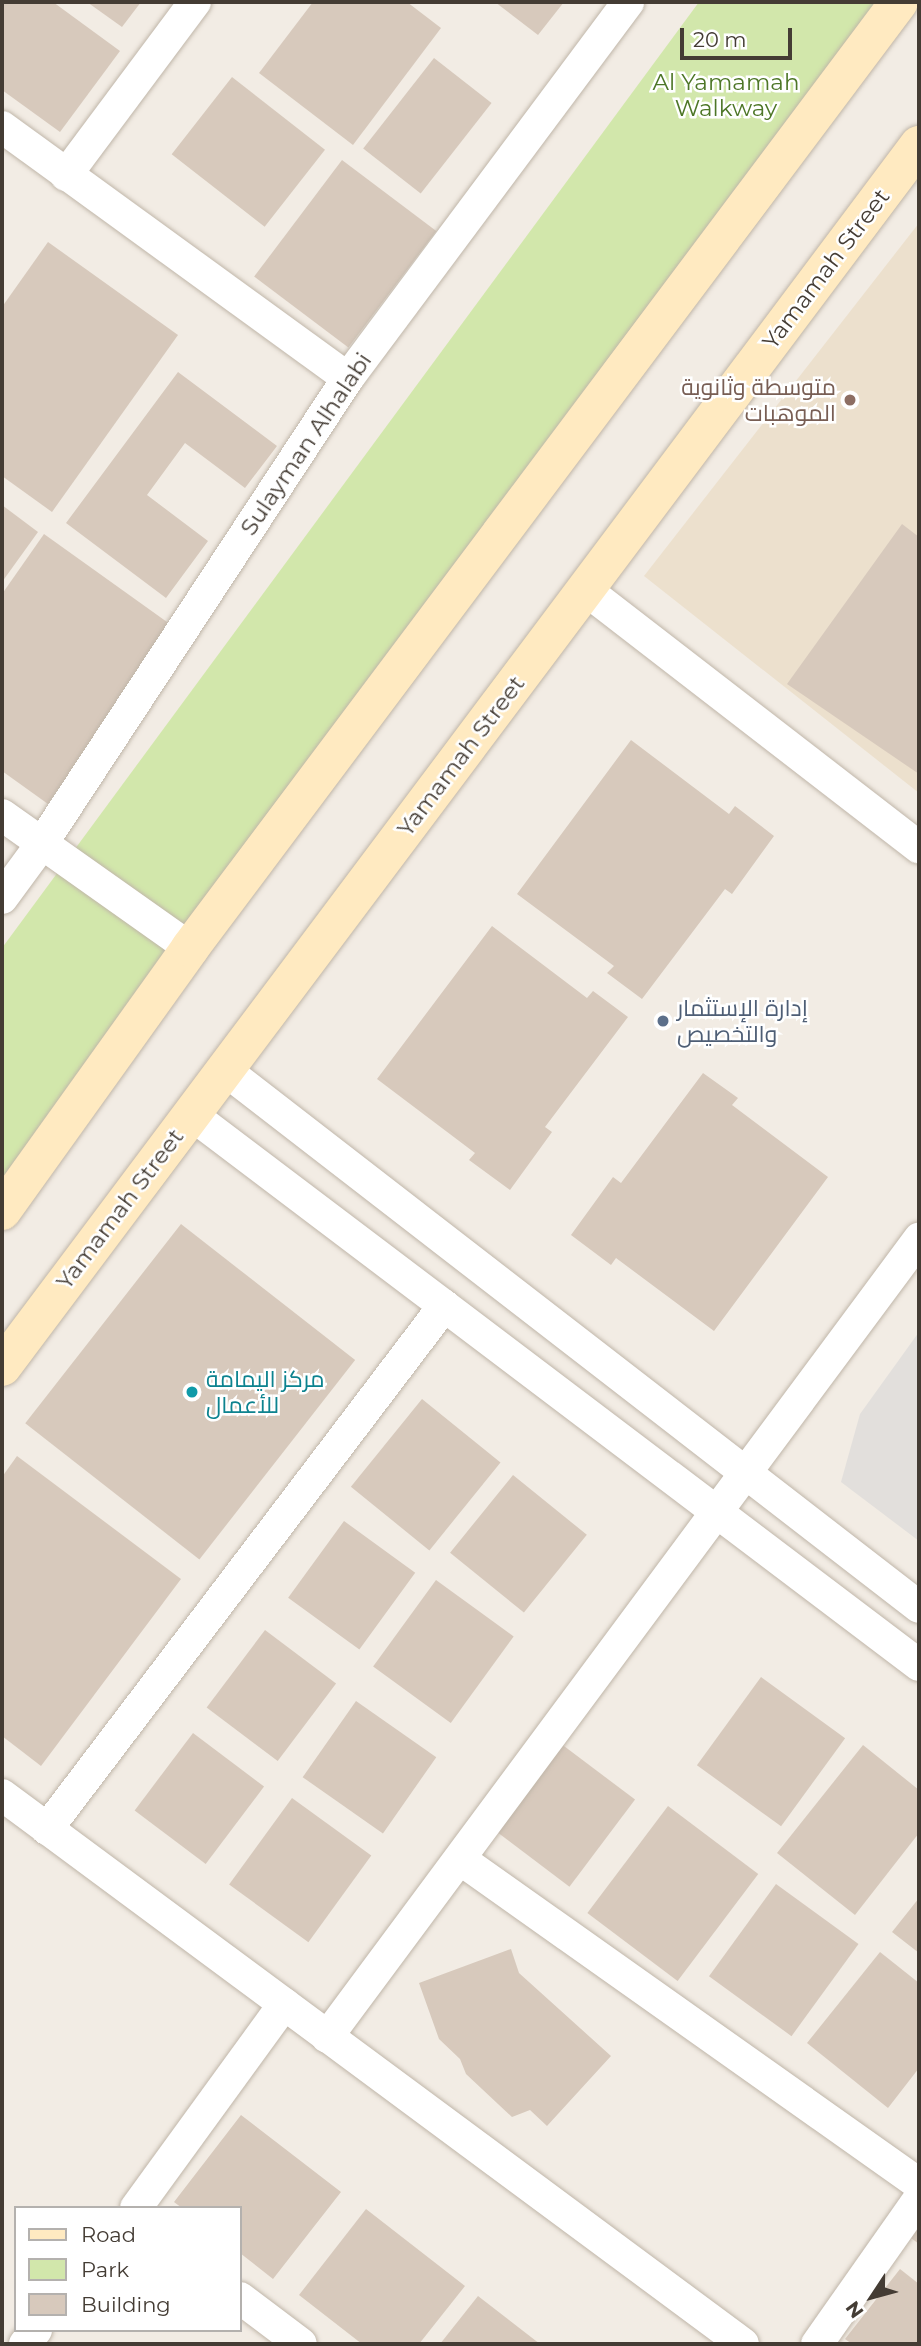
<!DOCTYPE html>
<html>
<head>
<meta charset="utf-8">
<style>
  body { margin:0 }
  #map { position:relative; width:921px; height:2346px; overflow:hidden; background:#f2ece4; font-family:Montserrat,Cairo,sans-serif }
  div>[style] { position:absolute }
  .education>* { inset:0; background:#ece0cd }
  .green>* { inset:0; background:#d2e7ab }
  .parking>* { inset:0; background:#e2dfdc }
  .building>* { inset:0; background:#d7c9bc; transform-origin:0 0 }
  .roads { filter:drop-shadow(0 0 2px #c0b6a9) drop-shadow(0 0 2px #c0b6a9) }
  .street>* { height:32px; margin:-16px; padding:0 16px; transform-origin:16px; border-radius:16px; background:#fff }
  .secondary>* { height:38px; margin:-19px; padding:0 19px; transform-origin:19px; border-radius:19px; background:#ffeac1 }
  .dots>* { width:19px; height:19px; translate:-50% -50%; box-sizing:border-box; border:4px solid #fff; border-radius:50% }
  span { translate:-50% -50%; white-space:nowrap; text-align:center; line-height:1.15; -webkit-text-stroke:5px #fff; paint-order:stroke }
  .park-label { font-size:23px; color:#4d7627 }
  .street-label { font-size:23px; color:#443c34 }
  .education-label { font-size:23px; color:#785e54 }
  .right { translate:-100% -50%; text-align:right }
  .service-label { font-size:23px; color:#4e5e75 }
  .left { translate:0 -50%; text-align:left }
  .culture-label { font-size:23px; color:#0d838f }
  .frame { position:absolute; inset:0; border:4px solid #443c34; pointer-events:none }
  .legend { position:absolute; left:14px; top:2206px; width:228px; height:126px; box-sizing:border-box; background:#fff; border:2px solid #b4b1ae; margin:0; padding:9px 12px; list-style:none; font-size:21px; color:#443c34 }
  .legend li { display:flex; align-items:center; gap:14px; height:35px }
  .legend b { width:35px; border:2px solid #b4b1ae }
  .north { position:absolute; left:837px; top:2262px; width:70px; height:70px; -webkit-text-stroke:5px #fff; paint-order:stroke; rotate:234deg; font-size:19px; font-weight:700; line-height:28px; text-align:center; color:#443c34 }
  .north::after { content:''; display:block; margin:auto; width:24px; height:32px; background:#443c34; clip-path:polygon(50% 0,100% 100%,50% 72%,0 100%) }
  .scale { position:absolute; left:680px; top:28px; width:112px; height:32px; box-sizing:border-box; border:4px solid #443c34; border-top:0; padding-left:9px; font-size:21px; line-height:24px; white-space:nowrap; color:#443c34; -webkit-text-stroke:5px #fff; paint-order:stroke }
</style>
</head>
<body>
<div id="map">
  <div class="education">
    <div style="clip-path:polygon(919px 223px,919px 793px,644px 576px)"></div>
  </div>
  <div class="green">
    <div style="clip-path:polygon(699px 2px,891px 2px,2px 1193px,2px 948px)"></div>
  </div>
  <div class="parking">
    <div style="clip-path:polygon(919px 1332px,919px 1541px,841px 1482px,860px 1414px)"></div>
  </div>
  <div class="building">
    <div style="clip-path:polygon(2px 2px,53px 2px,120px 51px,60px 132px,2px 90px)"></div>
    <div style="clip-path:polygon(87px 2px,141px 2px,122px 27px)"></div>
    <div style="clip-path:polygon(313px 2px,407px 2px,441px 28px,353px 145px,259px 73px)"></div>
    <div style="clip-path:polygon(495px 2px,564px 2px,538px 35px)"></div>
    <div style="left:434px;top:58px;width:73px;height:115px;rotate:38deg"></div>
    <div style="left:232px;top:77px;width:118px;height:98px;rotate:38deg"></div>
    <div style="left:342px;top:160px;width:118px;height:146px;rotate:37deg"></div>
    <div style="clip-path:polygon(48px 242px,178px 335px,52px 512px,2px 476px,2px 307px)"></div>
    <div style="clip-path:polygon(178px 372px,277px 446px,245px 488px,185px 443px,147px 495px,208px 541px,166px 598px,66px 523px)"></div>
    <div style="clip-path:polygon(2px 505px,38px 532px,2px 582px)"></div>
    <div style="clip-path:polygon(902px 524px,919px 537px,919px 774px,787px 684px)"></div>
    <div style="clip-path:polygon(44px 534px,174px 627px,48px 804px,2px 771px,2px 594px)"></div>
    <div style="clip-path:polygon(631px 740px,729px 814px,735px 806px,774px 836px,732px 894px,725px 889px,642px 999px,607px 973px,614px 966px,517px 894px)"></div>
    <div style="clip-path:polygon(492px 926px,587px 998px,593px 991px,628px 1017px,545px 1127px,552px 1132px,510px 1190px,469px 1160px,475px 1153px,377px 1079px)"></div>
    <div style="clip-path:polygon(703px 1073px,738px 1098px,732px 1105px,828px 1177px,714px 1331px,616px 1258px,611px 1265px,571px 1235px,613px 1177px,621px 1183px)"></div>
    <div style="left:181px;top:1224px;width:221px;height:253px;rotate:38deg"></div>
    <div style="left:422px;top:1399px;width:101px;height:113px;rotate:39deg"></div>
    <div style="clip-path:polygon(17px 1456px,181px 1579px,41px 1766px,2px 1736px,2px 1477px)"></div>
    <div style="left:513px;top:1475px;width:95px;height:100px;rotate:39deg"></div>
    <div style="left:344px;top:1521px;width:88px;height:95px;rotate:36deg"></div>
    <div style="left:436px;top:1580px;width:96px;height:107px;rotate:36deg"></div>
    <div style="left:265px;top:1630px;width:89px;height:97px;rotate:37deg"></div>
    <div style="left:761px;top:1677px;width:104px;height:109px;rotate:36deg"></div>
    <div style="left:356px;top:1701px;width:98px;height:93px;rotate:35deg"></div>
    <div style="left:193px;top:1733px;width:89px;height:97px;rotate:37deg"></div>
    <div style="left:556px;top:1740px;width:99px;height:109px;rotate:37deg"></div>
    <div style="clip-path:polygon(863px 1745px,919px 1790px,919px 1833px,855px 1915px,777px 1853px)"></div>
    <div style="left:292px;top:1798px;width:98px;height:107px;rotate:36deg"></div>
    <div style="left:668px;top:1806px;width:113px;height:134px;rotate:37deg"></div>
    <div style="left:776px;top:1884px;width:102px;height:114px;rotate:36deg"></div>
    <div style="clip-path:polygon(919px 1898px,919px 1953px,892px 1932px)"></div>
    <div style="clip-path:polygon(511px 1949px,519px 1973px,611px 2056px,547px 2126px,530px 2110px,512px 2117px,466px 2074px,460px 2059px,439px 2039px,419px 1983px)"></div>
    <div style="clip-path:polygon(880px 1952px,919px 1983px,919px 2068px,888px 2108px,807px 2043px)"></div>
    <div style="clip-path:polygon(241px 2115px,341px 2192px,273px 2279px,240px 2253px,240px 2208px,182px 2208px,174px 2202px)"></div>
    <div style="clip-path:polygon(366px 2209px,465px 2286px,419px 2344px,362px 2344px,299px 2295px)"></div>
    <div style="clip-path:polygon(919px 2227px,919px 2244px,911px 2238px)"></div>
    <div style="clip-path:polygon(900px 2269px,919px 2284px,919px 2344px,852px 2344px,845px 2339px)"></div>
    <div style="clip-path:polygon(478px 2296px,540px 2344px,440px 2344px)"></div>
  </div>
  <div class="roads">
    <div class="street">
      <div style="left:2px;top:127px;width:427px;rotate:36deg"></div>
      <div style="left:66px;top:175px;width:216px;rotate:-53.3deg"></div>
      <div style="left:586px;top:590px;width:421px;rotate:37.7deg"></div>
      <div style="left:2px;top:815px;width:230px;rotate:35.3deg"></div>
      <div style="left:2px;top:898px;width:66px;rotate:-53.7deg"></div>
      <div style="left:41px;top:845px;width:559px;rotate:-56.68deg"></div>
      <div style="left:348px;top:378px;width:469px;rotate:-53.3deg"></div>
      <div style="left:225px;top:1070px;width:877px;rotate:37.73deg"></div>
      <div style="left:192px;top:1115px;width:912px;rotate:37.11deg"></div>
      <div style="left:2px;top:1795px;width:922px;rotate:36.53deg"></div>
      <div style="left:47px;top:1829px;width:657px;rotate:-52.8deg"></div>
      <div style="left:460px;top:1859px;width:562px;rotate:35.3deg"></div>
      <div style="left:327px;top:2037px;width:994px;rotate:-53.43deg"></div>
      <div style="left:136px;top:2208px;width:252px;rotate:-54deg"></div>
      <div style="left:240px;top:2298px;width:76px;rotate:37deg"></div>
      <div style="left:25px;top:2344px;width:18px;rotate:-52deg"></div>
      <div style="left:817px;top:2344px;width:177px;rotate:-54.9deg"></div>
    </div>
    <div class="secondary">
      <div style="left:2px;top:1211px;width:323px;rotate:-54.4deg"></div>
      <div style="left:190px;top:948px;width:1182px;rotate:-53.15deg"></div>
      <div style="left:2px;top:1367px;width:1528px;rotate:-53.12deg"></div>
    </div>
  </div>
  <div class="dots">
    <div style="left:850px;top:400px;background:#8d6e63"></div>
    <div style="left:663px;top:1021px;background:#5c6f8a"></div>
    <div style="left:192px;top:1392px;background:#0f9aa8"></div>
  </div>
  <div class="park-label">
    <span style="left:726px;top:95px">Al Yamamah<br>Walkway</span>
  </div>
  <div class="street-label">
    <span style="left:826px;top:269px;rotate:-53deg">Yamamah Street</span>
    <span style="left:306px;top:444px;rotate:-56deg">Sulayman Alhalabi</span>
    <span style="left:461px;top:756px;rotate:-53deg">Yamamah Street</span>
    <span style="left:120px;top:1209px;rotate:-53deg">Yamamah Street</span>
  </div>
  <div class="education-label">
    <span class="right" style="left:836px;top:400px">متوسطة وثانوية<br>الموهبات</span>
  </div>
  <div class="service-label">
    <span class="left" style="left:677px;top:1021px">إدارة الإستثمار<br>والتخصيص</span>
  </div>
  <div class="culture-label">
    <span class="left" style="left:206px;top:1392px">مركز اليمامة<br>للأعمال</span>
  </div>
  <div class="frame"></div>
  <ul class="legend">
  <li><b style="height:9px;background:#ffeac1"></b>Road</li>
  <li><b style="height:19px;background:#d2e7ab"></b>Park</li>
  <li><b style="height:19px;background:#d7c9bc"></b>Building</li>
  </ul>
  <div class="north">N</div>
  <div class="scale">20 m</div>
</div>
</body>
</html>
